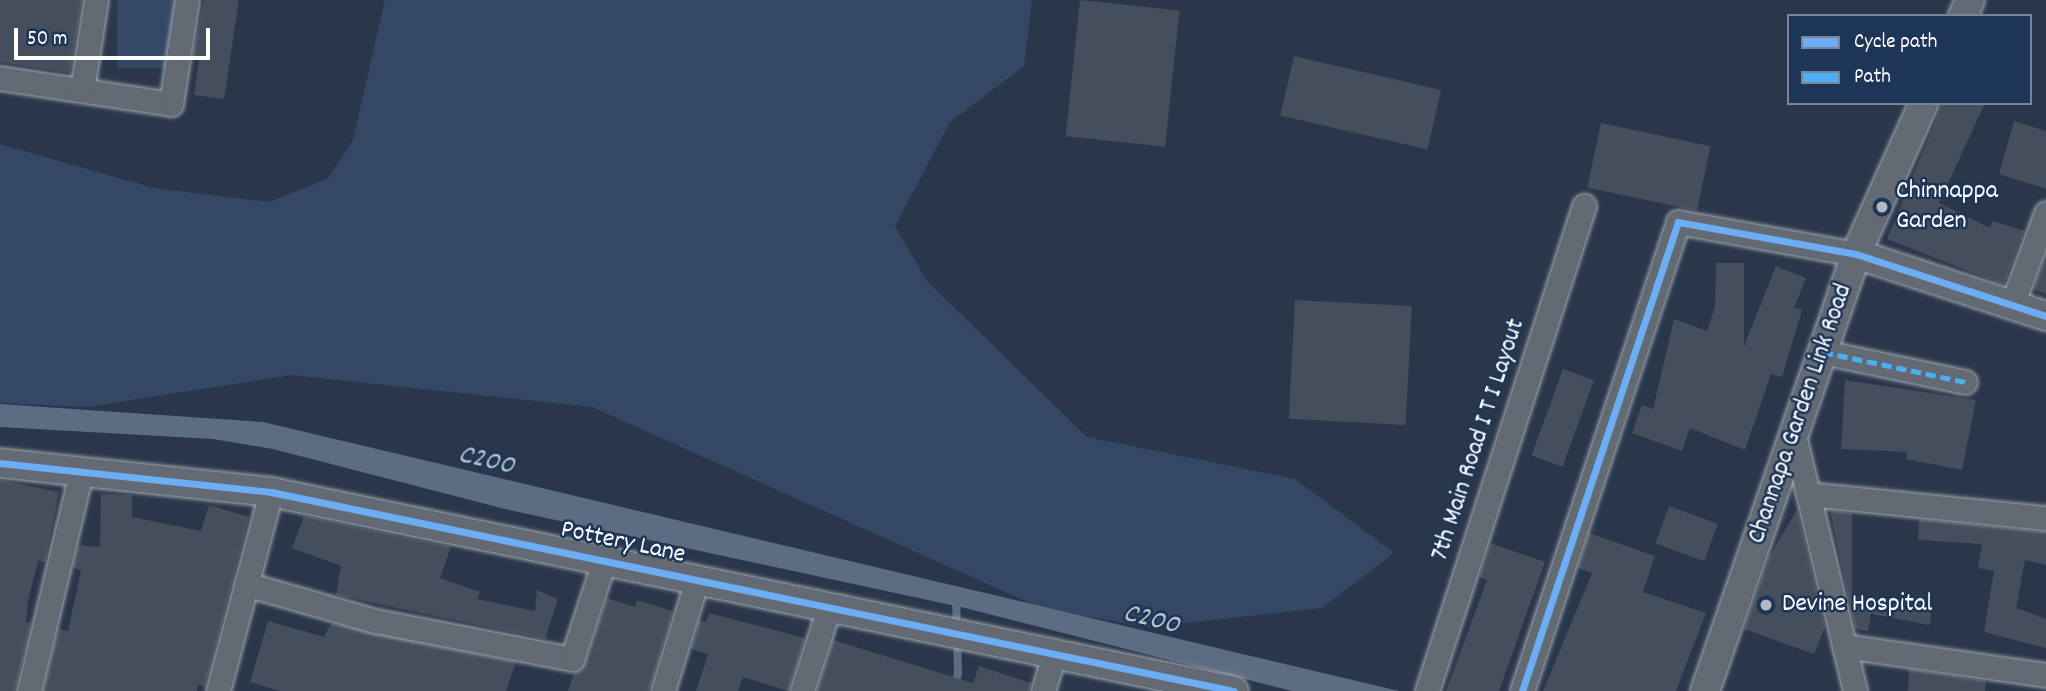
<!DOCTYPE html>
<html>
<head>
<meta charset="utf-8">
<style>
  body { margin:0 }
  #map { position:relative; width:2046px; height:691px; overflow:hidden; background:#2a374a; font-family:Dekko,sans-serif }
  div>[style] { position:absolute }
  .green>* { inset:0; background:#344865; transform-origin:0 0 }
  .water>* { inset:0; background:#5c6d83 }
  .stream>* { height:8px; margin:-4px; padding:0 4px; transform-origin:4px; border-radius:4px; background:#5c6d83 }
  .building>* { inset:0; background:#444e5c; transform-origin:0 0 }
  .roads { filter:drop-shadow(0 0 2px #9fa5ae) drop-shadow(0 0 2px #9fa5ae) }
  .minor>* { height:23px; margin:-11.5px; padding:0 11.5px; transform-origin:11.5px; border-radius:11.5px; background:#636a74 }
  .tertiary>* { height:28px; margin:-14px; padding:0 14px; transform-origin:14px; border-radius:14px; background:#636a74 }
  .quiet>* { height:5px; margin-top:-2.5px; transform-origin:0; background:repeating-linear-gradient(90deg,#4cb0f7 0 10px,transparent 0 15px) }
  .cycleway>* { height:7px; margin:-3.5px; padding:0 3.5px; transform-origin:3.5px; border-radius:3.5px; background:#6dadf4 }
  .dots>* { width:19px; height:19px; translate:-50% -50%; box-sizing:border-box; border:4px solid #1d3557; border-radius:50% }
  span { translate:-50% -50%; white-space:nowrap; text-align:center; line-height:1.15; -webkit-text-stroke:5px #1d3557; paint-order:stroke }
  .poi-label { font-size:26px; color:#fff }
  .left { translate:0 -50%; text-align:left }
  .street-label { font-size:26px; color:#fff }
  .water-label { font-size:28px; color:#b8c0ca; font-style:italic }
  .legend { position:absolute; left:1787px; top:14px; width:245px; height:91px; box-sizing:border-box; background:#1d3557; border:2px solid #77869a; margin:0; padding:9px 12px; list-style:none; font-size:21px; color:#fff }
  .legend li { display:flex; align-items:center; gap:14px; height:35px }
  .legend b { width:35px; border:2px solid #77869a }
  .scale { position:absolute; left:14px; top:28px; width:196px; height:32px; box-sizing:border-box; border:4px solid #fff; border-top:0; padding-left:9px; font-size:21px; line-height:24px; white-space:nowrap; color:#fff; -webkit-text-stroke:5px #1d3557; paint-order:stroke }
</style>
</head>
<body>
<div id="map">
  <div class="green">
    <div style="left:117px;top:0;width:61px;height:68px"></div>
    <div style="clip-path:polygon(385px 0,1032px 0,1024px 66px,950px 122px,895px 226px,927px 281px,1087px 437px,1295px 479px,1394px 553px,1322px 608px,1148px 627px,1043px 609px,592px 407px,291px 375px,87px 407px,0 403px,0 144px,153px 188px,269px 202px,327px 179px,353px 140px)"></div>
  </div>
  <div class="water">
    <div style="clip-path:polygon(0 404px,263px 422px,1399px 691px,1292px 691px,965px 608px,505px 509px,273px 449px,213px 439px,0 427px)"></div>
  </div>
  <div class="stream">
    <div style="left:953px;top:691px;width:19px;rotate:-74deg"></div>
    <div style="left:958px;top:673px;width:76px;rotate:-91.5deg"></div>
  </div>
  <div class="building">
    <div style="clip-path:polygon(0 0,82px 0,70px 73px,0 62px)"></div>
    <div style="clip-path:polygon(204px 0,239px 0,224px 99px,194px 95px,199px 59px,192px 58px)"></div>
    <div style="left:1080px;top:0;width:100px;height:137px;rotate:6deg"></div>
    <div style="left:1294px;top:56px;width:151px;height:61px;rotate:13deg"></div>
    <div style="clip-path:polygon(1943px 103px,1985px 103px,1939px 203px,1990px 228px,1993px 221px,2024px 231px,2004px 285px,1887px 239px)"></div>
    <div style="clip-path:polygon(2014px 121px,2046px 131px,2046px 189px,1999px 174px)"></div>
    <div style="left:1601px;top:123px;width:112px;height:66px;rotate:12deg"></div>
    <div style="clip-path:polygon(2046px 253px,2046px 294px,2033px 289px)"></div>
    <div style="clip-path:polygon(1716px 263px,1744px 263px,1744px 346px,1776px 266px,1806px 278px,1794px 308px,1802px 310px,1782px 377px,1771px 374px,1745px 450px,1690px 428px,1682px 451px,1632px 433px,1642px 405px,1653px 409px,1674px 319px,1707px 331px,1715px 307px)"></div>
    <div style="left:1295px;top:300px;width:117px;height:119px;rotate:3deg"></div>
    <div style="left:1563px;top:369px;width:33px;height:92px;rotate:20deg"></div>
    <div style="clip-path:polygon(1845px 380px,1976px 400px,1962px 470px,1906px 459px,1907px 452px,1841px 449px)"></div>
    <div style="clip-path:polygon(0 480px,59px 492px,45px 562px,38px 561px,28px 601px,26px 622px,31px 623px,15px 691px,0 691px)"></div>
    <div style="clip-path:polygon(101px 494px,132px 495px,132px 517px,201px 531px,209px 505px,249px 517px,205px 686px,198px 685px,197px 691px,43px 691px,58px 629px,68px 631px,81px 570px,73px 568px,78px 545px,100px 547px)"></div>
    <div style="left:1669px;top:506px;width:52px;height:40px;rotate:20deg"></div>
    <div style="clip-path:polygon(1797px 510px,1825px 627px,1814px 654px,1744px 629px,1769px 557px)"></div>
    <div style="clip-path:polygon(1830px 510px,1852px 513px,1852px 596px,1932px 601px,1930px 625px,1871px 614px,1868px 631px,1855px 629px)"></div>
    <div style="clip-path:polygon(304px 516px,451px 547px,440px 578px,480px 592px,477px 599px,535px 611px,537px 590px,558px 599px,545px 639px,336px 595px,341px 566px,292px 548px)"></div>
    <div style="clip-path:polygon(1919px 519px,2046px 532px,2046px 565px,2025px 560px,2016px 608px,2046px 619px,2046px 648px,1984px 632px,1994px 571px,1978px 568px,1982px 544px,1918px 540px)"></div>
    <div style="clip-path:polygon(1589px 533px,1655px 556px,1643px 592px,1706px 613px,1676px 691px,1543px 691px,1592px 573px,1578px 568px)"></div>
    <div style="clip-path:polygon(1490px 543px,1545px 562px,1499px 691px,1446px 691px,1487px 580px,1479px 577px)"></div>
    <div style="clip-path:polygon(607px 598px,635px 607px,637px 600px,673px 611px,649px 691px,568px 691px,574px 673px,585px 663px)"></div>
    <div style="clip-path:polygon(709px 613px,805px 638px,788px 691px,743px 677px,738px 691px,696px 691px,708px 654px,691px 649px,699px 620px,706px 622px)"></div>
    <div style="clip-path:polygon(268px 621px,324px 637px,331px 623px,516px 662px,506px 691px,280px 691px,250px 682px)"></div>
    <div style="clip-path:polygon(833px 640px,973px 683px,979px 666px,1031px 683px,1029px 691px,817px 691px)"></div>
    <div style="clip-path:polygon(1909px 669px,1986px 681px,1985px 691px,1908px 691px)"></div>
  </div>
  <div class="roads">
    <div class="minor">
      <div style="left:0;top:78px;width:173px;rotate:8.6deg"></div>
      <div style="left:171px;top:104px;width:105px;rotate:-81.3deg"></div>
      <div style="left:82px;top:90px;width:91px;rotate:-81.2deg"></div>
      <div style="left:2012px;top:305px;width:98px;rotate:-69.7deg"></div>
      <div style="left:1823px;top:352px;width:145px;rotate:11.9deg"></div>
      <div style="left:1794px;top:435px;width:263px;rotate:76.6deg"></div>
      <div style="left:1808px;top:494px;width:239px;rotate:5.8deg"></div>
      <div style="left:246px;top:584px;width:134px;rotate:16deg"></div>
      <div style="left:375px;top:621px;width:201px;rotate:10.9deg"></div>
      <div style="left:572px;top:659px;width:103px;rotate:-71.9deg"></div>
      <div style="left:1844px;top:646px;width:204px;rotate:8.2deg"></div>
      <div style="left:29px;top:691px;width:225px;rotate:-76.6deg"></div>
      <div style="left:218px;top:691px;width:206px;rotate:-75.1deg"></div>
      <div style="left:663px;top:691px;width:116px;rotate:-73deg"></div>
      <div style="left:802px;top:691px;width:87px;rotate:-72deg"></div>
      <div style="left:1043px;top:691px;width:39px;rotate:-73deg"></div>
      <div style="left:1427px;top:691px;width:510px;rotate:-72.06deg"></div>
      <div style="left:1522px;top:691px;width:494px;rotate:-71.6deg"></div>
      <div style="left:1678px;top:222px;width:181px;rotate:10.2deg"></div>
    </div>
    <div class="tertiary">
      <div style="left:1963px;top:16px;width:17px;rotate:-66deg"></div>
      <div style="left:1856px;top:254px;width:200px;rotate:18.1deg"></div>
      <div style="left:0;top:463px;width:273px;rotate:6.1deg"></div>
      <div style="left:271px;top:492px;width:983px;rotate:11.68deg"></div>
      <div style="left:1705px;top:691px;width:462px;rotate:-70.9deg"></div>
      <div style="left:1856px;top:254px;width:166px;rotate:-65.8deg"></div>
    </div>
  </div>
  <div class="quiet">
    <div style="left:1823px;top:352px;width:145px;rotate:11.9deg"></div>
  </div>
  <div class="cycleway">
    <div style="left:0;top:463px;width:273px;rotate:6.1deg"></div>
    <div style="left:271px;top:492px;width:983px;rotate:11.68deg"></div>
    <div style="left:1522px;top:691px;width:494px;rotate:-71.6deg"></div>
    <div style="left:1678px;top:222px;width:181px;rotate:10.2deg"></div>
    <div style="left:1856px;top:254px;width:200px;rotate:18.1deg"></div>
  </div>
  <div class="dots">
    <div style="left:1882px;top:207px;background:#b4b9c0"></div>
    <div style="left:1766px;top:605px;background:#b4b9c0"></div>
  </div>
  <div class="poi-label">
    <span class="left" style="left:1896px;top:207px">Chinnappa<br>Garden</span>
    <span class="left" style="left:1782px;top:605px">Devine Hospital</span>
  </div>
  <div class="street-label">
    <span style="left:1801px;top:414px;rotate:-71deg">Channapa Garden Link Road</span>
    <span style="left:1479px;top:440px;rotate:-72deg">7th Main Road I T I Layout</span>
    <span style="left:623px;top:543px;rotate:12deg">Pottery Lane</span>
  </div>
  <div class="water-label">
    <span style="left:486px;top:462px;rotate:13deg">C200</span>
    <span style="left:1151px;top:621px;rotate:14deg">C200</span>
  </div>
  <ul class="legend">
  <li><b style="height:9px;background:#6dadf4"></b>Cycle path</li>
  <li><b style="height:9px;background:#4cb0f7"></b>Path</li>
  </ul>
  <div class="scale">50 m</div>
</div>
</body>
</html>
